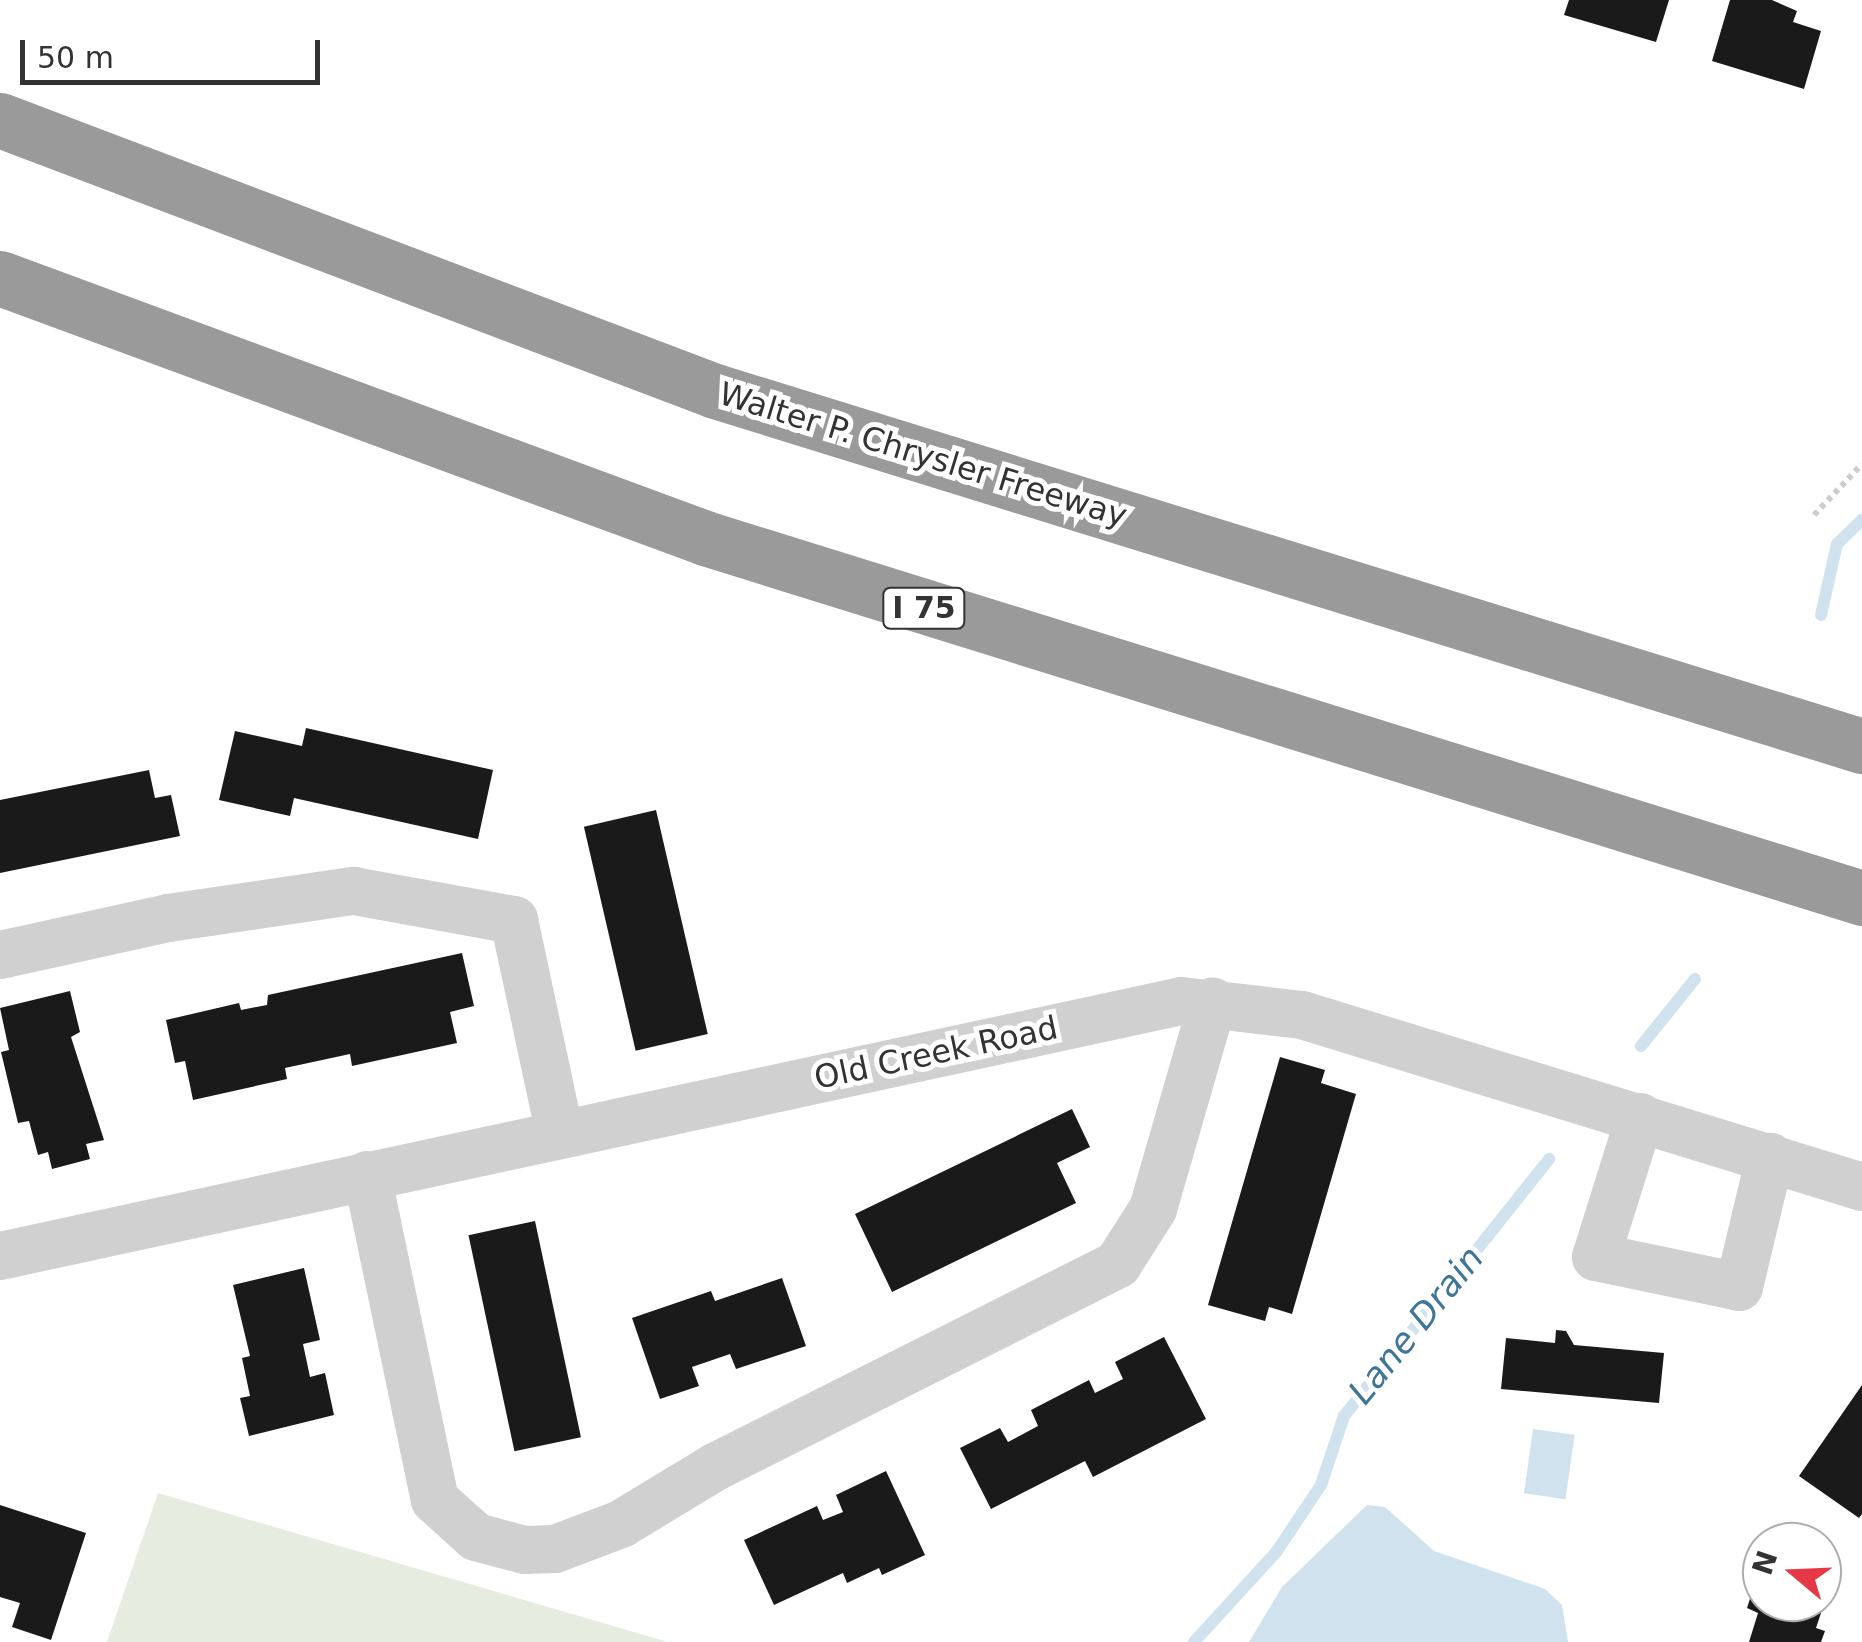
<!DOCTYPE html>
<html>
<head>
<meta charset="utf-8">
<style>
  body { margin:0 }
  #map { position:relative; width:1862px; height:1642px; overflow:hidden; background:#fff; font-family:"DejaVu Sans",sans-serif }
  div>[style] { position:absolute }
  .green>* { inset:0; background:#e6ecdf }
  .water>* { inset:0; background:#cfe2ee; transform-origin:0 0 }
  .stream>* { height:12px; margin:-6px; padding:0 6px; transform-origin:6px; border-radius:6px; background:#cfe2ee }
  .building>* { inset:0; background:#1a1a1a; transform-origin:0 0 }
  .path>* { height:6px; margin-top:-3px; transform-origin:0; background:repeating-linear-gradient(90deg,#cdcdcd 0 5px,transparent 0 10px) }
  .minor>* { height:48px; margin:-24px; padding:0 24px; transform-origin:24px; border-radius:24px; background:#d0d0d0 }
  .highway>* { height:55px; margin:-27.5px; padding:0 27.5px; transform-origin:27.5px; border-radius:27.5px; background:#9a9a9a }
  span { translate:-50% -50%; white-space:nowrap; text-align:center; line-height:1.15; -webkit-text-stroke:10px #fff; paint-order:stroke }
  .shield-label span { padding:2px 8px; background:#fff; border:2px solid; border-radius:8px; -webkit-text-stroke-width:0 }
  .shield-label { font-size:30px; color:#333; font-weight:700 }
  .street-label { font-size:32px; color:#333 }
  .water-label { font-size:35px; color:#3f7597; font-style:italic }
  .north { position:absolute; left:1742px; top:1522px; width:100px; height:100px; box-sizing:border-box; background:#fff; border:2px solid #adadad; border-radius:50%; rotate:289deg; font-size:28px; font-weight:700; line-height:40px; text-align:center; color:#333 }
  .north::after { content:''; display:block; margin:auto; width:35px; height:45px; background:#e63946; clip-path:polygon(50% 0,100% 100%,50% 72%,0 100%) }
  .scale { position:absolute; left:20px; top:40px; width:300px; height:45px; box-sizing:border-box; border:5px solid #333; border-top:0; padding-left:12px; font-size:30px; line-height:35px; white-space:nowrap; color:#333; -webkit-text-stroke:8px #fff; paint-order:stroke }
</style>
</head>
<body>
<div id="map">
  <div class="green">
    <div style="clip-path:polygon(158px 1493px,538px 1604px,668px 1642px,107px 1642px)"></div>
  </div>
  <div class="water">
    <div style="left:1533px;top:1429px;width:42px;height:65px;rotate:8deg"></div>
    <div style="clip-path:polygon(1367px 1505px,1385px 1507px,1434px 1551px,1545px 1589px,1562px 1605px,1568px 1642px,1249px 1642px,1282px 1587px)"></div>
  </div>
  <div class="stream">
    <div style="left:1821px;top:615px;width:73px;rotate:-77.3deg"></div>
    <div style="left:1837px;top:544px;width:35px;rotate:-44deg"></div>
    <div style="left:1641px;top:1046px;width:86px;rotate:-51.1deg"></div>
    <div style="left:1194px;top:1642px;width:123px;rotate:-47.6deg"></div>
    <div style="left:1277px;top:1551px;width:79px;rotate:-56.3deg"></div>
    <div style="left:1321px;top:1485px;width:73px;rotate:-71.6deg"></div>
    <div style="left:1344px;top:1416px;width:329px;rotate:-51.4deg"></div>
  </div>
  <div class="building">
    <div style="clip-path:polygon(1569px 0,1669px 0,1656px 42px,1564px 15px)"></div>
    <div style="clip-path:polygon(1730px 0,1772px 0,1797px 11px,1793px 22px,1821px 31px,1804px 89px,1712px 61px)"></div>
    <div style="clip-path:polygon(306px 728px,493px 770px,478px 839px,294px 798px,290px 816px,219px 800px,235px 731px,302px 746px)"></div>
    <div style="clip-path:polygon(149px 770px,155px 798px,171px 795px,180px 836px,0 873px,0 800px)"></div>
    <div style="left:656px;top:810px;width:230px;height:74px;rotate:77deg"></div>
    <div style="clip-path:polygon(462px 953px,474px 1006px,450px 1012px,457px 1043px,352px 1066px,350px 1054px,285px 1068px,287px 1079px,193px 1100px,185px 1061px,175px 1063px,166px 1020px,239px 1003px,241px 1010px,267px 1005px,268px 995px)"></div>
    <div style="clip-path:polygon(70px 991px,80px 1032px,71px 1037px,104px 1140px,86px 1144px,90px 1159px,52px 1169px,48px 1152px,38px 1155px,29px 1121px,18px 1123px,1px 1052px,9px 1050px,0 1008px)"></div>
    <div style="clip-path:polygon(1280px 1057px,1325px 1070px,1321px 1083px,1356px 1094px,1292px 1314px,1269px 1307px,1265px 1321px,1208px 1305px)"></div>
    <div style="clip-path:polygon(1072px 1109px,1090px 1147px,1057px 1163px,1076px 1203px,892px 1292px,855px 1214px)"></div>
    <div style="left:535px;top:1221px;width:221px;height:68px;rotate:78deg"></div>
    <div style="clip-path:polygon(304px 1268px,320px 1340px,303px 1344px,310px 1377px,325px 1373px,334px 1415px,249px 1436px,240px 1398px,250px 1396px,242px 1358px,250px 1356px,233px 1285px)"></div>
    <div style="clip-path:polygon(782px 1278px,806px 1346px,736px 1369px,730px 1354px,692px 1367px,699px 1386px,660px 1399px,632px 1318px,711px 1291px,715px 1301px)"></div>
    <div style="clip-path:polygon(1556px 1330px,1566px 1331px,1574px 1345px,1664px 1353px,1659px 1403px,1501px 1389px,1506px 1338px,1555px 1343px)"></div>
    <div style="clip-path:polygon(1164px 1337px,1206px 1419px,1093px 1477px,1085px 1461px,991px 1509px,960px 1448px,1000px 1428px,1008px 1442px,1038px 1426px,1031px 1410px,1089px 1380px,1095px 1393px,1123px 1379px,1115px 1362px)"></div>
    <div style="clip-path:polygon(1862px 1385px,1862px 1514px,1859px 1518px,1799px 1476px)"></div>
    <div style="clip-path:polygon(886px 1471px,925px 1555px,882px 1575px,879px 1568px,847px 1583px,843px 1573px,774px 1605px,744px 1540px,817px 1506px,823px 1520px,843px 1512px,836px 1495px)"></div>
    <div style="clip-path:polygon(0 1505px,86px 1533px,51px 1640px,12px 1627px,20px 1603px,0 1597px)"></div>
    <div style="clip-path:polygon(1822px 1556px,1838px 1562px,1816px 1628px,1825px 1631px,1821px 1642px,1749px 1642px,1758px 1613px,1747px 1608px,1761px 1564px,1762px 1602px,1822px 1602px)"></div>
  </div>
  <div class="path">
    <div style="left:1814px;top:515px;width:70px;rotate:-46.7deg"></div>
  </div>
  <div class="minor">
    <div style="left:0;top:955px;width:172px;rotate:-12.4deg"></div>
    <div style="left:168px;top:918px;width:188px;rotate:-8.3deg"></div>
    <div style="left:354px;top:891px;width:163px;rotate:10.3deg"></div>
    <div style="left:514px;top:920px;width:219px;rotate:77.9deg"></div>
    <div style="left:1640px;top:1117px;width:147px;rotate:107.4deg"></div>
    <div style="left:1596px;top:1257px;width:146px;rotate:11.8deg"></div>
    <div style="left:1739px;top:1287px;width:134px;rotate:-76.6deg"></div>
    <div style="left:367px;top:1175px;width:332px;rotate:78.2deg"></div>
    <div style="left:435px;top:1500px;width:55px;rotate:42.1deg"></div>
    <div style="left:476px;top:1537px;width:51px;rotate:14.9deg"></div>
    <div style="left:525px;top:1550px;width:30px;rotate:-2deg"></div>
    <div style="left:555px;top:1549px;width:71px;rotate:-20.7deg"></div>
    <div style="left:621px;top:1524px;width:110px;rotate:-31.2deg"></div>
    <div style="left:715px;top:1467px;width:451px;rotate:-26.7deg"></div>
    <div style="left:1118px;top:1264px;width:65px;rotate:-57.5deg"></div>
    <div style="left:1153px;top:1209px;width:216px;rotate:-73.9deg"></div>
    <div style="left:0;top:1256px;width:1208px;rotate:-12.18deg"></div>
    <div style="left:1181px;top:1001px;width:122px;rotate:6.6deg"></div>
    <div style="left:1302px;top:1015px;width:586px;rotate:17.07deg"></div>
  </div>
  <div class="highway">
    <div style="left:0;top:120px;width:765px;rotate:20.76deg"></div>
    <div style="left:715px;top:391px;width:1201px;rotate:17.2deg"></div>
    <div style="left:0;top:278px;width:751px;rotate:20.24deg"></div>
    <div style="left:705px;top:538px;width:1212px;rotate:17.28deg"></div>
  </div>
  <div class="shield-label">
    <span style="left:924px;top:608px">I 75</span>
  </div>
  <div class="street-label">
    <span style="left:923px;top:455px;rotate:17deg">Walter P. Chrysler Freeway</span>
    <span style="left:936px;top:1053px;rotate:-12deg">Old Creek Road</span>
  </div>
  <div class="water-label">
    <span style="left:1416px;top:1325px;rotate:-51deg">Lane Drain</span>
  </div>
  <div class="north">N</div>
  <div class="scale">50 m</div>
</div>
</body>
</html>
